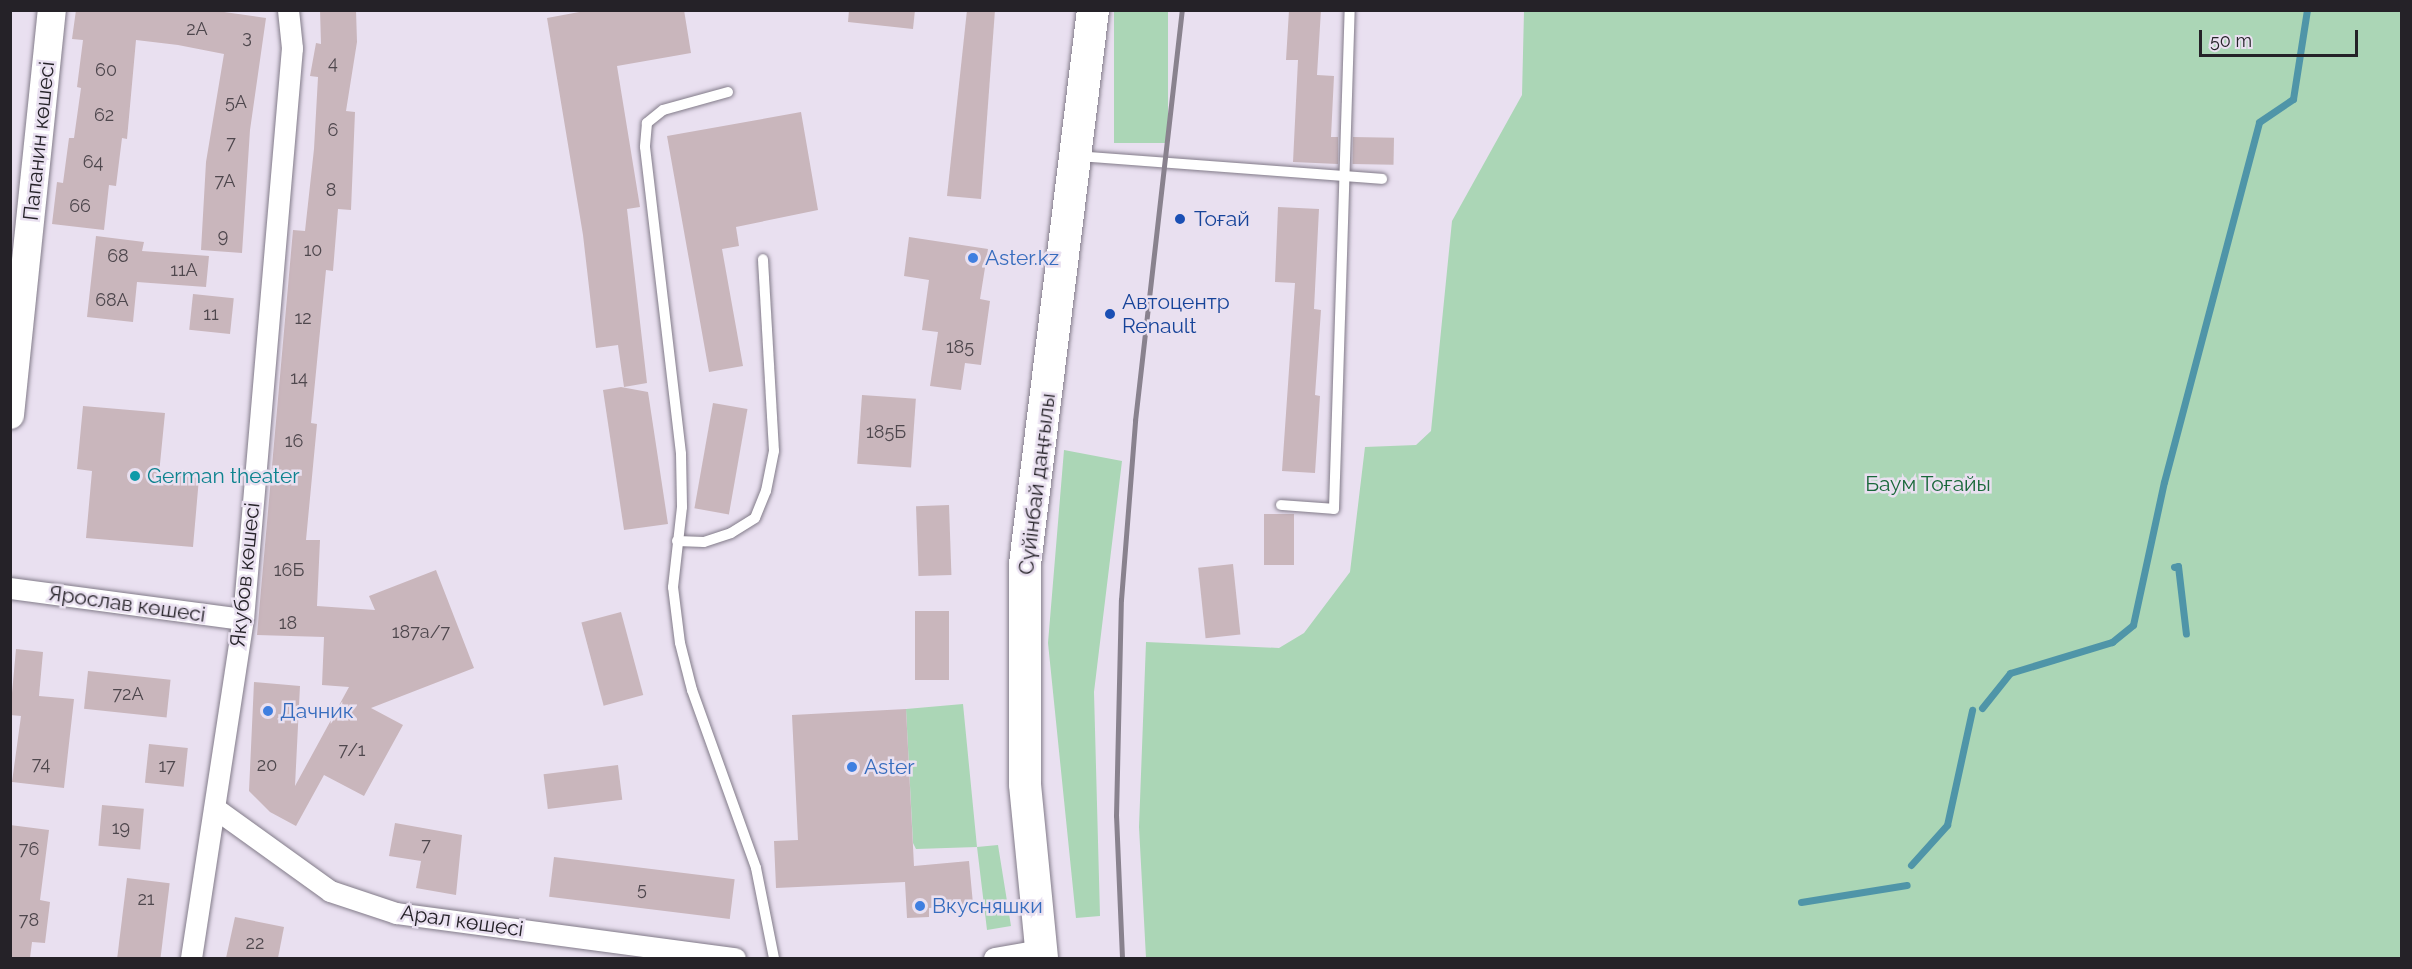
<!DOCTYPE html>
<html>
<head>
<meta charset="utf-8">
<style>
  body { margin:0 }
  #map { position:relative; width:2412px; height:969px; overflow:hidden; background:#e9e0f0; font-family:Raleway,sans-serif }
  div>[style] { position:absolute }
  .green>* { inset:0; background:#abd6b6; transform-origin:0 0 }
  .stream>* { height:7px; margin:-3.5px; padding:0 3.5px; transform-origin:3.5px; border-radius:3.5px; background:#4f95a8 }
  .building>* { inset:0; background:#c9b6bc; transform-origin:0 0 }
  .roads { filter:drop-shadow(0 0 2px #827b89) drop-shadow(0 0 2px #827b89) }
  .lane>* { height:10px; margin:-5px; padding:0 5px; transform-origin:5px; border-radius:5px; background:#fff }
  .street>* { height:21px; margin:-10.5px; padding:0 10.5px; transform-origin:10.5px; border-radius:10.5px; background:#fff }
  .secondary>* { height:28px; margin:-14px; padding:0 14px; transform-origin:14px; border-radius:14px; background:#fff }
  .primary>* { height:32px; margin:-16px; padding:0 16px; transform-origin:16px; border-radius:16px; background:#fff }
  .rail>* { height:4.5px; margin:-2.25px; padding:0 2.25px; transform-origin:2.25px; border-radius:2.25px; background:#89828e }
  .dots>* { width:16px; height:16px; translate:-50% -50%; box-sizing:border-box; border:3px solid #e9e0f0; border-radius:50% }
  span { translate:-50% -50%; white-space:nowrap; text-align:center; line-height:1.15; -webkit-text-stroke:5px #e9e0f0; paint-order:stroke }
  .number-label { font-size:18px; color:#4e474d }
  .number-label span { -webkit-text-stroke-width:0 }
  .street-label { font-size:21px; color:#252228 }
  .transit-label { font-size:21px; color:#164399 }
  .left { translate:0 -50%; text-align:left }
  .shop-label { font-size:21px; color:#366cbe }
  .culture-label { font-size:21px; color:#0d838f }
  .park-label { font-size:21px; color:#19683a }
  .frame { position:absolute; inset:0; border:12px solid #252228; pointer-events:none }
  .scale { position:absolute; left:2199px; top:30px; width:159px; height:27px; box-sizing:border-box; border:3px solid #252228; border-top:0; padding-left:8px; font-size:18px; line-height:21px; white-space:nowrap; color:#252228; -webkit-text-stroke:4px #e9e0f0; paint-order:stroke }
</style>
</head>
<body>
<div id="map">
  <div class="green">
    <div style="left:1114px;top:11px;width:54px;height:132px"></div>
    <div style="clip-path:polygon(1524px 11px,2401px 11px,2401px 958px,1146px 958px,1139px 827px,1146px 642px,1279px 648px,1304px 633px,1350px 572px,1365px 447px,1416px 445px,1431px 431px,1452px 221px,1522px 95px)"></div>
    <div style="clip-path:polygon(1064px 450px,1122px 461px,1094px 692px,1100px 916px,1076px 918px,1048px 643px)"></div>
    <div style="clip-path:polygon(963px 704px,977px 847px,998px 845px,1011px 926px,987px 930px,977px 847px,916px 849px,913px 843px,906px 709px)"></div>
  </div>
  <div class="stream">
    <div style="left:2174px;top:567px;width:4px;rotate:-14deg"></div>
    <div style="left:2178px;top:566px;width:68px;rotate:83.3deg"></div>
    <div style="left:1982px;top:708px;width:45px;rotate:-51.3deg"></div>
    <div style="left:2010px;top:673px;width:107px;rotate:-16.9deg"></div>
    <div style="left:2112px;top:642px;width:27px;rotate:-39deg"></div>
    <div style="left:2133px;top:625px;width:146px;rotate:-77.8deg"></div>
    <div style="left:2164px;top:482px;width:372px;rotate:-75.2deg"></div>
    <div style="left:2259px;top:122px;width:41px;rotate:-34.1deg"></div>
    <div style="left:2293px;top:99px;width:90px;rotate:-81.1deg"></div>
    <div style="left:1911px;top:865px;width:54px;rotate:-48deg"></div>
    <div style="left:1947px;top:825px;width:118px;rotate:-77.7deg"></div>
    <div style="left:1801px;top:902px;width:107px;rotate:-9.1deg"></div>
  </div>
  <div class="building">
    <div style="clip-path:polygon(76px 10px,210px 10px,266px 18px,250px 130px,242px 253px,201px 250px,206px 162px,224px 54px,178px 45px,136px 40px,127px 139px,122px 138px,116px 186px,109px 185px,104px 230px,52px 224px,57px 182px,63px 183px,69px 138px,74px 138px,81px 88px,77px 87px,83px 40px,72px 39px)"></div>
    <div style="clip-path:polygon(320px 10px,356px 10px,357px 42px,346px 111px,355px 112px,351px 210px,338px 209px,333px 271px,326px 270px,311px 423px,317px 424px,306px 540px,320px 540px,317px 606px,375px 610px,369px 596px,436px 570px,474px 668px,371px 708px,403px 725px,364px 796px,324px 775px,296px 826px,270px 812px,249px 791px,254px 682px,300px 686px,295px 786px,349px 687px,322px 685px,324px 637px,257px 635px,293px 230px,305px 231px,314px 149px,318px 77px,310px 76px,316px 43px,321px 44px)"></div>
    <div style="clip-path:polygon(590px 10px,684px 10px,691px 53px,617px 66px,640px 207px,627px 209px,647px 383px,624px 387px,618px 345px,596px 348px,583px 235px,547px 18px)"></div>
    <div style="clip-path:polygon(849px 10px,915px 10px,913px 29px,848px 22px)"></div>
    <div style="clip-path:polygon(967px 10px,995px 10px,981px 199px,947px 196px)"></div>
    <div style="clip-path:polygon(1289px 10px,1321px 10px,1317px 75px,1334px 76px,1331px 137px,1338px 137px,1338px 164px,1293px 162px,1298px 60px,1286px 60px)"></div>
    <div style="clip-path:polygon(801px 112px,818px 210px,736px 227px,739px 246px,722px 249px,743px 366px,709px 372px,667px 136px)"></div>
    <div style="left:1353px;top:137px;width:41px;height:27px;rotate:1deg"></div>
    <div style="clip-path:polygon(1278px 207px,1319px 209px,1314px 309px,1321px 310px,1315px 395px,1320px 396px,1315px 473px,1282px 471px,1295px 283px,1275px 282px)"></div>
    <div style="clip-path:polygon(96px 236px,144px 242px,142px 251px,209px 256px,206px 287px,137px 282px,133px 322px,87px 317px)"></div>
    <div style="clip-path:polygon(909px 237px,988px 249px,980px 299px,990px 301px,981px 365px,965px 363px,961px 390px,930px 386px,938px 332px,922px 330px,929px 280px,904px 276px)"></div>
    <div style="left:193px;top:294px;width:41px;height:36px;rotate:6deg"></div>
    <div style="clip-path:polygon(621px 387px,648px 392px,668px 524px,624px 530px,603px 390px)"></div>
    <div style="left:862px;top:395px;width:54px;height:69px;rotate:4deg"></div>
    <div style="left:713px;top:403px;width:35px;height:107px;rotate:10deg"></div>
    <div style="clip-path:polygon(83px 406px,165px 413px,159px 474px,199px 478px,193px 547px,86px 538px,92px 471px,77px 469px)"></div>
    <div style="left:949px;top:505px;width:70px;height:33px;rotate:88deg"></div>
    <div style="left:1264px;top:514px;width:30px;height:51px"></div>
    <div style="left:1233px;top:564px;width:71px;height:35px;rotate:84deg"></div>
    <div style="left:915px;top:611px;width:34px;height:69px"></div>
    <div style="left:621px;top:612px;width:86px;height:41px;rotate:75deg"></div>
    <div style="clip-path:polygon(16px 649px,43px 652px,39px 696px,74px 699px,64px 788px,12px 782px,21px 716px,10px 715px)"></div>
    <div style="left:88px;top:671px;width:83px;height:38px;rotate:6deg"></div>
    <div style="clip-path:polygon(906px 709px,914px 866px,969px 861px,973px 904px,929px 908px,929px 917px,907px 918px,905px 882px,776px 888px,774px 841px,798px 840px,792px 715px)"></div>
    <div style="left:149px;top:744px;width:39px;height:39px;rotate:6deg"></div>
    <div style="left:618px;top:765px;width:35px;height:75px;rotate:83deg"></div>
    <div style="left:102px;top:805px;width:42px;height:41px;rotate:5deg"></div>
    <div style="clip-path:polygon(395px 823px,462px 835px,456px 895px,416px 888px,421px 861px,389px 856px)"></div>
    <div style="clip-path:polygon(10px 825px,49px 830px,40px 900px,50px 902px,45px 943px,32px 942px,30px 958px,10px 958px)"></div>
    <div style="left:554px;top:857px;width:182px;height:40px;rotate:7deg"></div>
    <div style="left:127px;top:878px;width:43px;height:81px;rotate:7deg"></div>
    <div style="clip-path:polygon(235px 917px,284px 927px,278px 958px,226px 958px)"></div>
  </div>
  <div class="roads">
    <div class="lane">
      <div style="left:728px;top:92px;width:67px;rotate:164.5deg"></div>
      <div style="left:663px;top:110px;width:21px;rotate:141deg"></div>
      <div style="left:647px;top:123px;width:24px;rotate:95deg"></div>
      <div style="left:645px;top:147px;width:309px;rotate:83.3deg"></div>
      <div style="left:681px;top:454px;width:53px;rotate:88.9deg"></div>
      <div style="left:682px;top:507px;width:81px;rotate:96.4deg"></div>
      <div style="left:673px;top:587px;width:56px;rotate:82.9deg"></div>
      <div style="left:680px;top:643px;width:49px;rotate:75.7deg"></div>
      <div style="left:692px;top:690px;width:189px;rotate:70.2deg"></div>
      <div style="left:756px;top:868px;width:92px;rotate:78.7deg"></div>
      <div style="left:1077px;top:156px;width:306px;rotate:4.3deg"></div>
      <div style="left:1281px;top:505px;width:53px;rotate:4.3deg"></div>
      <div style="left:1334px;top:509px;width:499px;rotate:-88.2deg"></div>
      <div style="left:677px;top:541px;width:27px;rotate:2deg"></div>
      <div style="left:704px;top:542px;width:28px;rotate:-18deg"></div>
      <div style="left:731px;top:533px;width:28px;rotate:-32deg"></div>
      <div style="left:755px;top:518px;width:29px;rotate:-68deg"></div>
      <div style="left:766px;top:491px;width:41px;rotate:-78.7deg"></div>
      <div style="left:774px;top:451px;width:192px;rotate:-93.3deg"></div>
    </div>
    <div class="street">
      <div style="left:10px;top:588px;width:235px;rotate:7.6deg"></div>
      <div style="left:216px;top:809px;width:140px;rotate:35.7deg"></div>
      <div style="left:330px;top:891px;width:70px;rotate:18.4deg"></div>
      <div style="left:396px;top:913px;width:342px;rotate:7.6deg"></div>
      <div style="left:191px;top:958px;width:343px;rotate:-81.3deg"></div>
      <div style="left:243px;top:619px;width:573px;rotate:-85.1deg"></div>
      <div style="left:292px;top:48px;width:38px;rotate:-96deg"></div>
      <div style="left:994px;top:958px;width:48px;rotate:-9.7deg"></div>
    </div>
    <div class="secondary">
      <div style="left:10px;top:415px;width:407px;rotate:-84.1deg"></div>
    </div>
    <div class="primary">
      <div style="left:1042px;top:958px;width:175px;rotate:-95.6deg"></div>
      <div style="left:1025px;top:784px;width:220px;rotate:-90deg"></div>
      <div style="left:1025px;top:564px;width:558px;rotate:-83deg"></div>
    </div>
  </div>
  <div class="rail">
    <div style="left:1122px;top:958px;width:142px;rotate:-92.4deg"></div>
    <div style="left:1116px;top:816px;width:216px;rotate:-88.7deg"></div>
    <div style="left:1121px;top:600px;width:180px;rotate:-85.5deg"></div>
    <div style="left:1135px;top:421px;width:414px;rotate:-83.5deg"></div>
  </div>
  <div class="dots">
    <div style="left:1180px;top:219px;background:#1a4fb4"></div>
    <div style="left:973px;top:258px;background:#3f7fe0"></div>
    <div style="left:1110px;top:314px;background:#1a4fb4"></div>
    <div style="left:135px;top:476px;background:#0f9aa8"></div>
    <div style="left:268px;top:711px;background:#3f7fe0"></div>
    <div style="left:852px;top:767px;background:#3f7fe0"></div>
    <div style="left:920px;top:906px;background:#3f7fe0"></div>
  </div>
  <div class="number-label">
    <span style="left:197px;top:29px">2А</span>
    <span style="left:247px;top:37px">3</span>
    <span style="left:333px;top:63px">4</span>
    <span style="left:106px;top:70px">60</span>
    <span style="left:236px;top:102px">5А</span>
    <span style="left:104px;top:115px">62</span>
    <span style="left:333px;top:130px">6</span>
    <span style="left:231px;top:143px">7</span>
    <span style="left:93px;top:162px">64</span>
    <span style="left:225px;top:181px">7А</span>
    <span style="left:331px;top:190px">8</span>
    <span style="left:80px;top:206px">66</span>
    <span style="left:223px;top:236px">9</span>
    <span style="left:313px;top:250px">10</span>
    <span style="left:118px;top:256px">68</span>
    <span style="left:184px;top:270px">11А</span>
    <span style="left:112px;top:300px">68А</span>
    <span style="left:211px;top:314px">11</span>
    <span style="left:303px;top:318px">12</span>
    <span style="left:960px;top:347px">185</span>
    <span style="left:299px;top:378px">14</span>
    <span style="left:886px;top:432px">185Б</span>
    <span style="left:294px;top:441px">16</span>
    <span style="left:289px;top:570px">16Б</span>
    <span style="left:288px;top:623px">18</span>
    <span style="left:421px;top:632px">187а/7</span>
    <span style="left:128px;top:694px">72А</span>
    <span style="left:352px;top:750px">7/1</span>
    <span style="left:41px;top:764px">74</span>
    <span style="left:267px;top:765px">20</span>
    <span style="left:167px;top:766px">17</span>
    <span style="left:121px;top:828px">19</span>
    <span style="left:426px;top:845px">7</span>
    <span style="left:29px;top:849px">76</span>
    <span style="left:642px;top:889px">5</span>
    <span style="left:146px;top:899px">21</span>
    <span style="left:29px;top:920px">78</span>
    <span style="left:255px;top:943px">22</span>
  </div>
  <div class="street-label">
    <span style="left:39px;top:141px;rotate:-84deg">Папанин көшесі</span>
    <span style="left:1037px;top:484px;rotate:-83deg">Сүйінбай даңғылы</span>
    <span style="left:245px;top:575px;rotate:-84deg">Якубов көшесі</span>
    <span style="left:127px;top:604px;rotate:8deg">Ярослав көшесі</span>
    <span style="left:462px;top:921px;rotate:8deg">Арал көшесі</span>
  </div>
  <div class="transit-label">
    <span class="left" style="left:1194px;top:219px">Тоғай</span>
    <span class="left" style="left:1122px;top:314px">Автоцентр<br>Renault</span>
  </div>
  <div class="shop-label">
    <span class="left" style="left:985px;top:258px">Aster.kz</span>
    <span class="left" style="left:280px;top:711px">Дачник</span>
    <span class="left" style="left:864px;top:767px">Aster</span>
    <span class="left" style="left:932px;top:906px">Вкусняшки</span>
  </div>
  <div class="culture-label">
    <span class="left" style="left:147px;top:476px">German theater</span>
  </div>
  <div class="park-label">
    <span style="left:1928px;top:484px">Баум Тоғайы</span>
  </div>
  <div class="frame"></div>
  <div class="scale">50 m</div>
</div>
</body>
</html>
